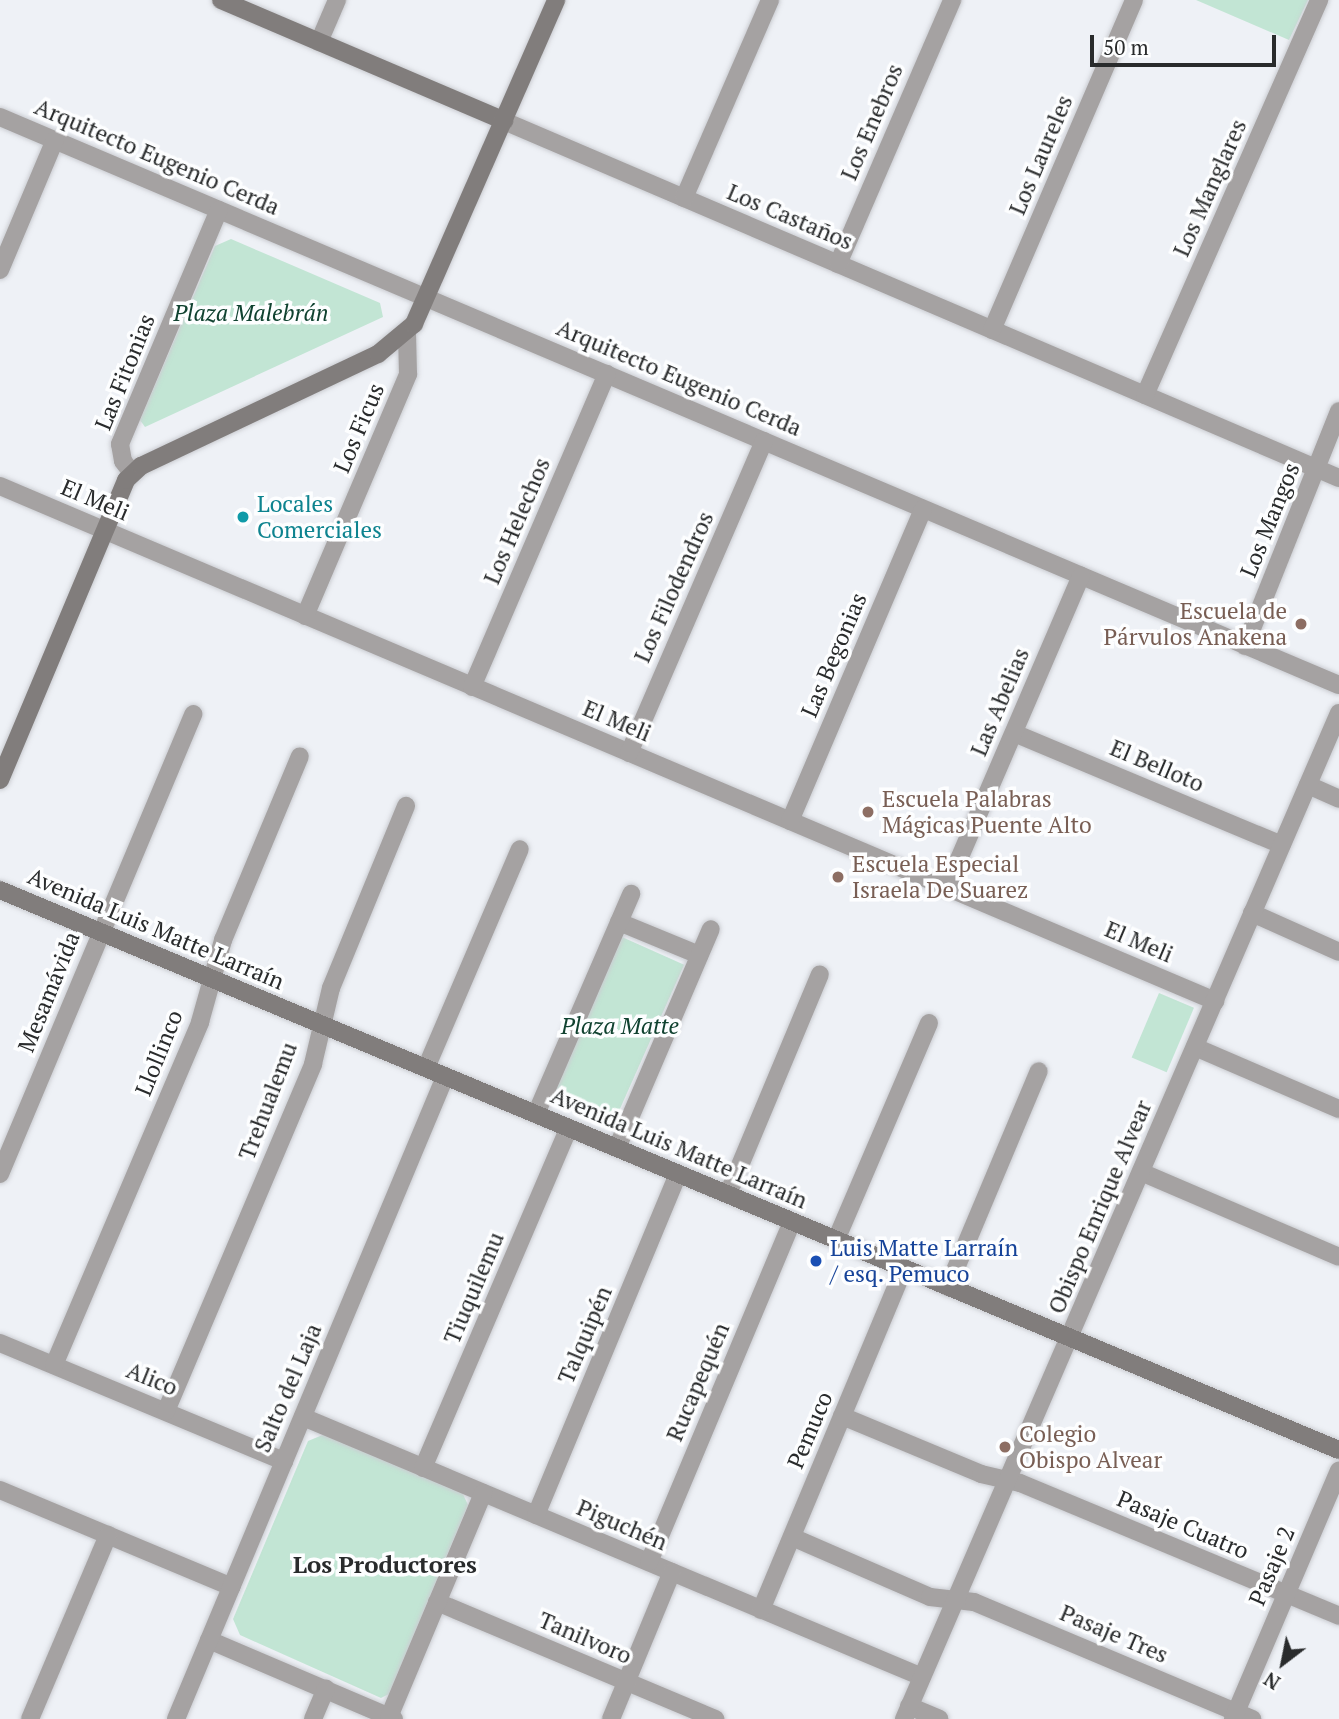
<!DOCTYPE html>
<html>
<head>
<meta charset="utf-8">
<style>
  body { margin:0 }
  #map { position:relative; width:1339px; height:1719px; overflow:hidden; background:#eef1f6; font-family:"PT Serif",serif }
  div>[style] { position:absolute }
  .green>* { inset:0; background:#c2e5d4; transform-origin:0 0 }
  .roads { filter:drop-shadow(0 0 2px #cbcdd2) drop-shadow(0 0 2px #cbcdd2) }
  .street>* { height:18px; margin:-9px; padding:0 9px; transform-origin:9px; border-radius:9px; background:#a5a2a2 }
  .secondary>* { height:18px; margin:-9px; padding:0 9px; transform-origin:9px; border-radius:9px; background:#817d7c }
  .dots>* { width:19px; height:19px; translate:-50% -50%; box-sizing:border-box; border:4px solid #fdfeff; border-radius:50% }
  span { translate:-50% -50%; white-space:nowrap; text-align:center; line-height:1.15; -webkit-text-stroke:7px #fdfeff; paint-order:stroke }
  .street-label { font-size:23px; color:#292b2c }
  .park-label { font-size:23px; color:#104230; font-style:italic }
  .culture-label { font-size:23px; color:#0d838f }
  .left { translate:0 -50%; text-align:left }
  .education-label { font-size:23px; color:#785e54 }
  .right { translate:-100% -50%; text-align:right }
  .transit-label { font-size:23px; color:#164399 }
  .neighbourhood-label { font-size:24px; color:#292b2c; font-weight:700 }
  .north { position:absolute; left:1248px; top:1628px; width:70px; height:70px; -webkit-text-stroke:5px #fdfeff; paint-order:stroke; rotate:212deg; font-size:19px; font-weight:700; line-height:28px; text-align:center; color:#292b2c }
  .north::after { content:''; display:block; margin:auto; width:24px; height:32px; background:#292b2c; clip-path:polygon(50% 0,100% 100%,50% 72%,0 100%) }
  .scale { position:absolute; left:1090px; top:35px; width:186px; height:32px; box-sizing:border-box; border:4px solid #292b2c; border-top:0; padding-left:9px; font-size:21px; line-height:24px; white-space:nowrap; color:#292b2c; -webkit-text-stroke:5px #fdfeff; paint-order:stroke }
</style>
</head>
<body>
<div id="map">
  <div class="green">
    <div style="clip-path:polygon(1196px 0,1308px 0,1289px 40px)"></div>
    <div style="clip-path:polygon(231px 239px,380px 303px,383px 317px,145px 427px,140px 420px,215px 246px)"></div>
    <div style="left:622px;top:937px;width:68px;height:165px;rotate:24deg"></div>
    <div style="left:1159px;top:993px;width:38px;height:70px;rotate:23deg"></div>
    <div style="clip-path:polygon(325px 1434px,462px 1492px,468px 1505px,389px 1694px,381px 1698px,240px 1635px,233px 1619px,308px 1441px)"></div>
  </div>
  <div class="roads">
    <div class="street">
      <div style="left:319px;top:42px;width:46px;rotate:-66.8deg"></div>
      <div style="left:0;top:117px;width:1454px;rotate:22.99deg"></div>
      <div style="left:504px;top:121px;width:908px;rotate:23.15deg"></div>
      <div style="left:684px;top:198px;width:216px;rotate:-66.5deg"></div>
      <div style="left:838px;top:264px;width:288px;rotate:-66.6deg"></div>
      <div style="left:0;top:270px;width:141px;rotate:-67.1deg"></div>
      <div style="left:992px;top:330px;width:359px;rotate:-66.7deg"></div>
      <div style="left:1145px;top:395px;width:432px;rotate:-66.2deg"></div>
      <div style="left:132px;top:473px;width:15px;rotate:-127deg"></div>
      <div style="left:123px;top:461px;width:17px;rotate:-100deg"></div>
      <div style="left:120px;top:444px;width:254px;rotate:-67.1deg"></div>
      <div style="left:0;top:486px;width:1320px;rotate:22.97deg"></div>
      <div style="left:305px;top:616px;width:263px;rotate:-66.9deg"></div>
      <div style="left:408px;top:374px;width:40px;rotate:-91.4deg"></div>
      <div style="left:1245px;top:646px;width:253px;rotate:-68.2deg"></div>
      <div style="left:472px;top:687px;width:341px;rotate:-66.7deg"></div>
      <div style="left:1014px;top:733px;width:290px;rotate:22.7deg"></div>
      <div style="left:629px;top:753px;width:340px;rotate:-66.6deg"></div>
      <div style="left:1308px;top:785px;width:34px;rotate:24deg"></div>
      <div style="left:790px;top:821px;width:339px;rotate:-66.9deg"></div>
      <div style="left:947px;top:887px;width:339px;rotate:-66.7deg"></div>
      <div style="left:1252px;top:913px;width:95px;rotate:24.1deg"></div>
      <div style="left:619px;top:922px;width:87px;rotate:22.4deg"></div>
      <div style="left:1195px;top:1047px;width:157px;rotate:23.3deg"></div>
      <div style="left:426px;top:1068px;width:238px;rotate:-66.8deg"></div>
      <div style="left:536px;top:1114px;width:240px;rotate:-66.6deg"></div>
      <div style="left:617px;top:1148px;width:238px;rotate:-66.8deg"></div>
      <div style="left:1141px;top:1172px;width:215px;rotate:23.2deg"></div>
      <div style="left:0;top:1174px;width:499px;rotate:-67.2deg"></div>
      <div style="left:728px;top:1194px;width:238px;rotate:-67.3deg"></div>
      <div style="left:836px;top:1240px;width:236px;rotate:-66.8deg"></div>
      <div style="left:948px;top:1287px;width:234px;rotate:-67.2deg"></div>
      <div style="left:0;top:1343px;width:308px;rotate:22.6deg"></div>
      <div style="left:54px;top:1365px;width:373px;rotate:-66.9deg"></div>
      <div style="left:200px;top:1022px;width:85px;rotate:-74.3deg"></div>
      <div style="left:223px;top:940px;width:199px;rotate:-67.3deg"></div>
      <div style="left:166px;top:1411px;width:377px;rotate:-67deg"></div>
      <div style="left:313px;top:1064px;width:78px;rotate:-76.7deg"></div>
      <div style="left:331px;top:988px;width:197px;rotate:-67.6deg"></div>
      <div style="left:842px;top:1416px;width:151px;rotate:22.6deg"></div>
      <div style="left:981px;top:1474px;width:40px;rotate:13deg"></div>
      <div style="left:1020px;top:1483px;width:346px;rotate:22.6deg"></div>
      <div style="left:303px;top:1417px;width:671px;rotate:22.78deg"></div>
      <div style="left:423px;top:1468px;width:370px;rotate:-66.8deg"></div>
      <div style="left:0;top:1490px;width:251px;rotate:22.7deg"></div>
      <div style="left:536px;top:1515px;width:369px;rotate:-67.4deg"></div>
      <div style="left:792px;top:1537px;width:150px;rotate:23.5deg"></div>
      <div style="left:930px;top:1597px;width:44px;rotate:6.5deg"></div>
      <div style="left:974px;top:1602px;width:302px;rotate:22.8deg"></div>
      <div style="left:649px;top:1562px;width:369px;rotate:-67.2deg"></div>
      <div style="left:437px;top:1602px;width:302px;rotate:22.8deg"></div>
      <div style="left:761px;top:1610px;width:371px;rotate:-67.3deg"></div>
      <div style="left:209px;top:1640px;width:201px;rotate:23.1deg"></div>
      <div style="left:909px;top:1706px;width:33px;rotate:23deg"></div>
      <div style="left:389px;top:1717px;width:243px;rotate:-67.2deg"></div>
      <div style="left:30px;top:1719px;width:200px;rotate:-67deg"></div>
      <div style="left:176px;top:1719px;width:696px;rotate:-67.27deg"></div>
      <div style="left:313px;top:1719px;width:33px;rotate:-67deg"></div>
      <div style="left:611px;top:1719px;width:159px;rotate:-67.5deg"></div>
      <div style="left:904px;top:1719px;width:1096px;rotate:-66.62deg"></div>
      <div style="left:1233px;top:1719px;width:270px;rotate:-66.9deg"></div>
    </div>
    <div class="secondary">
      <div style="left:221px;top:0;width:308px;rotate:23.1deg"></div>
      <div style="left:0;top:780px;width:325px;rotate:-67.2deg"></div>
      <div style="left:126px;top:480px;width:21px;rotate:-43deg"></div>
      <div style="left:141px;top:466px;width:262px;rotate:-25.3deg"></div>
      <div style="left:378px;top:354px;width:47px;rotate:-39.8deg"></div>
      <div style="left:414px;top:324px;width:354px;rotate:-66.3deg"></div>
      <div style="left:0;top:890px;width:1451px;rotate:22.7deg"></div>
    </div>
  </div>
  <div class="dots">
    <div style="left:243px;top:517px;background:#0f9aa8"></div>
    <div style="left:1301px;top:624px;background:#8d6e63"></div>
    <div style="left:868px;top:812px;background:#8d6e63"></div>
    <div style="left:838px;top:877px;background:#8d6e63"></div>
    <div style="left:816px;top:1261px;background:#1a4fb4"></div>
    <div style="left:1005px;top:1447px;background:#8d6e63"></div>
  </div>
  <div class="street-label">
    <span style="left:872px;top:122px;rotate:-67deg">Los Enebros</span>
    <span style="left:1041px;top:155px;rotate:-67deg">Los Laureles</span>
    <span style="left:157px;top:157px;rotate:23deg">Arquitecto Eugenio Cerda</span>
    <span style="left:1210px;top:188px;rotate:-66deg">Los Manglares</span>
    <span style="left:790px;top:217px;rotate:23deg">Los Castaños</span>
    <span style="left:125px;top:372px;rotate:-68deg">Las Fitonias</span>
    <span style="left:679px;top:378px;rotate:23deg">Arquitecto Eugenio Cerda</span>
    <span style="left:359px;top:428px;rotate:-67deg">Los Ficus</span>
    <span style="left:95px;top:500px;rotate:23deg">El Meli</span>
    <span style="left:1270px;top:520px;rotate:-68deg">Los Mangos</span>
    <span style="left:517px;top:521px;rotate:-67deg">Los Helechos</span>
    <span style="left:674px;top:587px;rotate:-66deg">Los Filodendros</span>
    <span style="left:834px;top:655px;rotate:-67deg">Las Begonias</span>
    <span style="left:1000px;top:702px;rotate:-67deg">Las Abelias</span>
    <span style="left:617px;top:721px;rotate:23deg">El Meli</span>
    <span style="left:1157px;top:766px;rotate:23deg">El Belloto</span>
    <span style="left:156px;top:929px;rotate:23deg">Avenida Luis Matte Larraín</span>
    <span style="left:1139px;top:942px;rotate:23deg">El Meli</span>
    <span style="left:49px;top:992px;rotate:-68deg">Mesamávida</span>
    <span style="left:159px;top:1053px;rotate:-68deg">Llollinco</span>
    <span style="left:268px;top:1101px;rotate:-69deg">Trehualemu</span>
    <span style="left:679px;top:1148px;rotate:23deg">Avenida Luis Matte Larraín</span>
    <span style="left:1100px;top:1207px;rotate:-67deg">Obispo Enrique Alvear</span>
    <span style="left:474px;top:1288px;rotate:-67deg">Tiuquilemu</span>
    <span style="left:585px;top:1335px;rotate:-67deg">Talquipén</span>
    <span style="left:152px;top:1379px;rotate:22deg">Alico</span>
    <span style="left:698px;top:1382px;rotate:-67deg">Rucapequén</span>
    <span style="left:288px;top:1388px;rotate:-67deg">Salto del Laja</span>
    <span style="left:810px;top:1430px;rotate:-67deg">Pemuco</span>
    <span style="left:622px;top:1525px;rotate:23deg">Piguchén</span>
    <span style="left:1183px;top:1525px;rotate:23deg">Pasaje Cuatro</span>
    <span style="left:1272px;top:1566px;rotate:-67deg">Pasaje 2</span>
    <span style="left:1114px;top:1634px;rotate:23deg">Pasaje Tres</span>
    <span style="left:585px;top:1638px;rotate:23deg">Tanilvoro</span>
  </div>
  <div class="park-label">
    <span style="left:251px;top:313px">Plaza Malebrán</span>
    <span style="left:620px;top:1026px">Plaza Matte</span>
  </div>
  <div class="culture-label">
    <span class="left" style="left:257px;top:517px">Locales<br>Comerciales</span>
  </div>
  <div class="education-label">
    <span class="right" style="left:1287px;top:624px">Escuela de<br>Párvulos Anakena</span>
    <span class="left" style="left:882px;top:812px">Escuela Palabras<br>Mágicas Puente Alto</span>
    <span class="left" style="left:852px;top:877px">Escuela Especial<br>Israela De Suarez</span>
    <span class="left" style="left:1019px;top:1447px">Colegio<br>Obispo Alvear</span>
  </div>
  <div class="transit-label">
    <span class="left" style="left:830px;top:1261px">Luis Matte Larraín<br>/ esq. Pemuco</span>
  </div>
  <div class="neighbourhood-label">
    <span style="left:385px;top:1565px">Los Productores</span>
  </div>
  <div class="north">N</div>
  <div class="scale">50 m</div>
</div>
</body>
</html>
